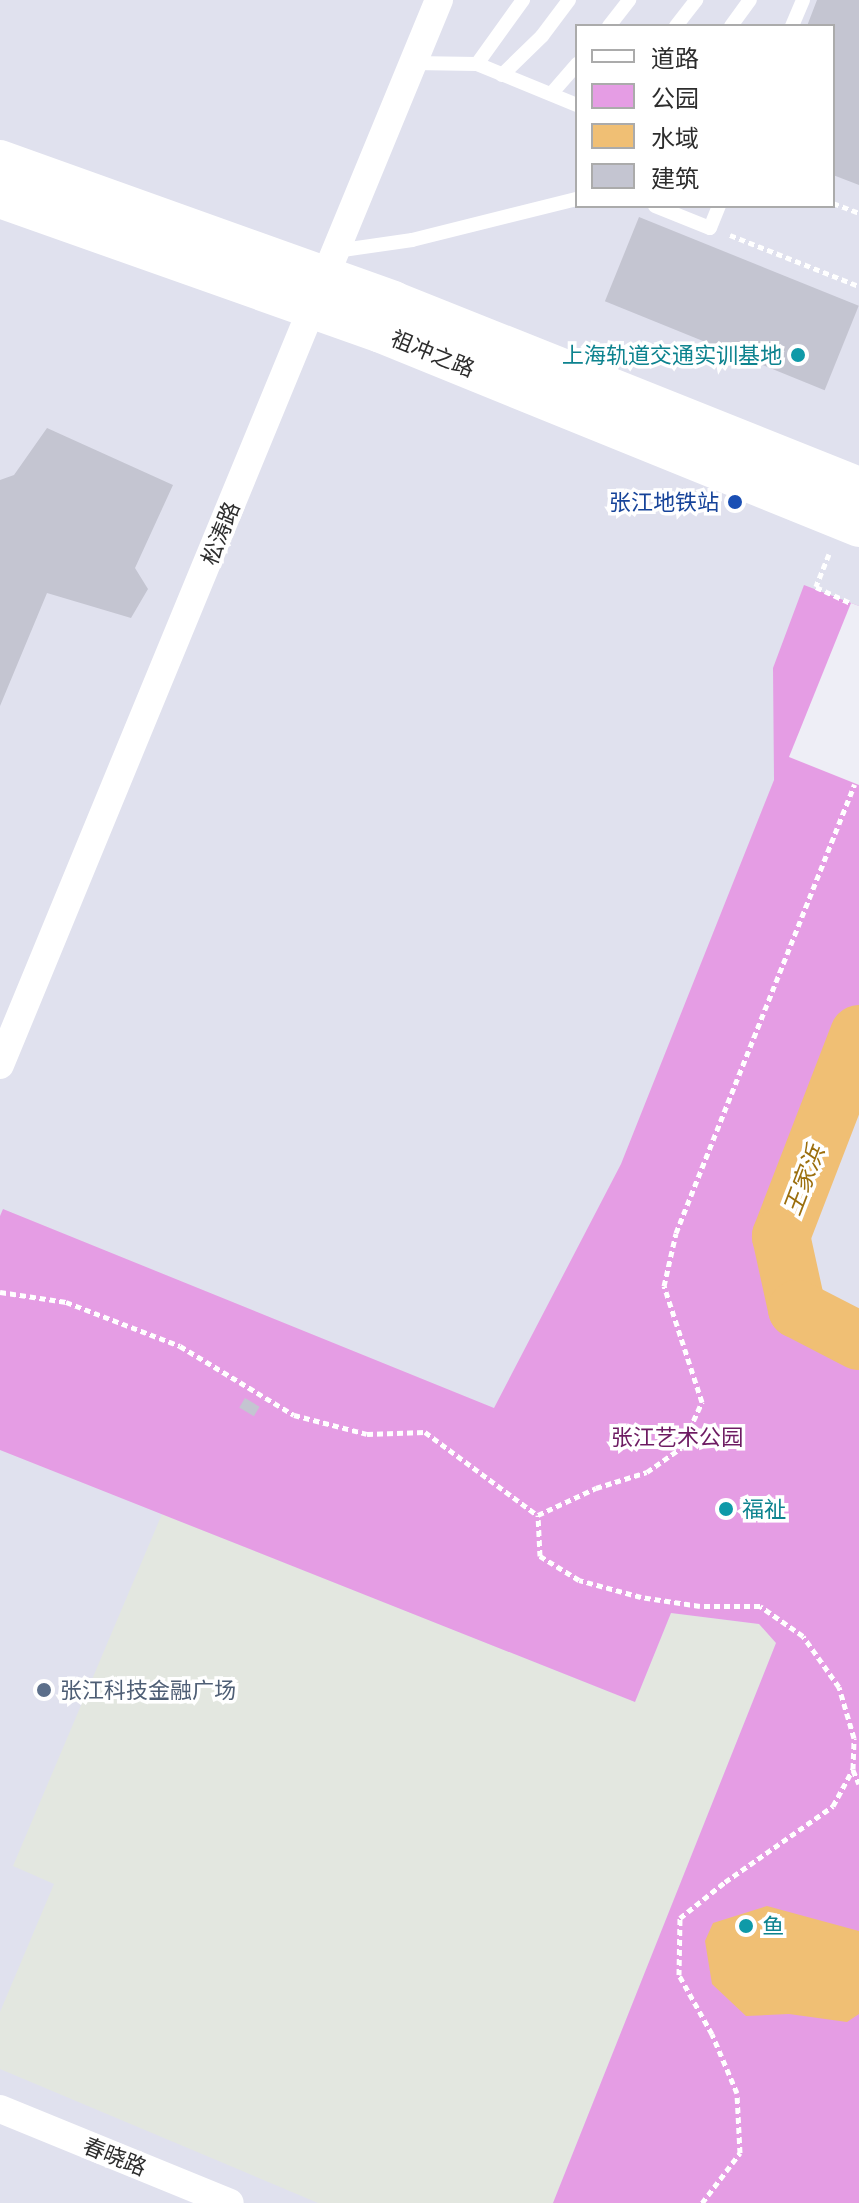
<!DOCTYPE html>
<html>
<head>
<meta charset="utf-8">
<style>
  body { margin:0 }
  #map { position:relative; width:859px; height:2203px; overflow:hidden; background:#e0e1ee; font-family:Lato,"Noto Sans SC",sans-serif }
  div>[style] { position:absolute }
  .industrial>* { inset:0; background:#e3e7e0 }
  .green>* { inset:0; background:#e59de4 }
  .plaza>* { inset:0; background:#eeeef6 }
  .water>* { inset:0; background:#f0bf74 }
  .river>* { height:58px; margin:-29px; padding:0 29px; transform-origin:29px; border-radius:29px; background:#f0bf74 }
  .building>* { inset:0; background:#c4c5d1; transform-origin:0 0 }
  .path>* { height:5px; margin-top:-2.5px; transform-origin:0; background:repeating-linear-gradient(90deg,#fff 0 6px,transparent 0 10px) }
  .lane>* { height:14px; margin:-7px; padding:0 7px; transform-origin:7px; border-radius:7px; background:#fff }
  .street>* { height:28px; margin:-14px; padding:0 14px; transform-origin:14px; border-radius:14px; background:#fff }
  .secondary>* { height:40px; margin:-20px; padding:0 20px; transform-origin:20px; border-radius:20px; background:#fff }
  .dots>* { width:22px; height:22px; translate:-50% -50%; box-sizing:border-box; border:4px solid #fff; border-radius:50% }
  span { translate:-50% -50%; white-space:nowrap; text-align:center; line-height:1.15; -webkit-text-stroke:7px #fff; paint-order:stroke }
  .street-label { font-size:22px; color:#2d2d2d }
  .culture-label { font-size:22px; color:#0d838f }
  .right { translate:-100% -50%; text-align:right }
  .left { translate:0 -50%; text-align:left }
  .transit-label { font-size:22px; color:#164399 }
  .park-label { font-size:22px; color:#6d1b62 }
  .service-label { font-size:22px; color:#4e5e75 }
  .water-label { font-size:24px; color:#9b6e0d; font-style:italic }
  .legend { position:absolute; left:575px; top:24px; width:260px; height:184px; box-sizing:border-box; background:#fff; border:2px solid #ababab; margin:0; padding:10px 14px; list-style:none; font-size:24px; color:#2d2d2d }
  .legend li { display:flex; align-items:center; gap:16px; height:40px }
  .legend b { width:40px; border:2px solid #ababab }
</style>
</head>
<body>
<div id="map">
  <div class="industrial">
    <div style="clip-path:polygon(162px 1514px,635px 1702px,671px 1613px,759px 1624px,776px 1643px,553px 2203px,318px 2203px,0 2069px,0 2012px,54px 1884px,13px 1866px)"></div>
  </div>
  <div class="green">
    <div style="clip-path:polygon(804px 585px,859px 606px,859px 1034px,781px 1236px,797px 1308px,859px 1341px,859px 2203px,553px 2203px,776px 1643px,759px 1624px,671px 1613px,635px 1702px,0 1450px,0 1216px,3px 1209px,494px 1408px,621px 1164px,774px 780px,773px 668px)"></div>
  </div>
  <div class="plaza">
    <div style="clip-path:polygon(851px 603px,859px 606px,859px 785px,789px 757px)"></div>
  </div>
  <div class="water">
    <div style="clip-path:polygon(767px 1906px,859px 1931px,859px 2014px,847px 2022px,789px 2014px,746px 2016px,712px 1984px,705px 1941px,713px 1923px)"></div>
  </div>
  <div class="river">
    <div style="left:859px;top:1034px;width:217px;rotate:111.1deg"></div>
    <div style="left:781px;top:1236px;width:75px;rotate:77.6deg"></div>
    <div style="left:797px;top:1309px;width:70px;rotate:27.3deg"></div>
  </div>
  <div class="building">
    <div style="clip-path:polygon(817px 0,859px 0,859px 185px,833px 175px,833px 26px,807px 26px)"></div>
    <div style="left:639px;top:217px;width:237px;height:91px;rotate:22deg"></div>
    <div style="clip-path:polygon(47px 428px,173px 485px,135px 568px,148px 589px,131px 618px,47px 593px,0 706px,0 480px,14px 475px)"></div>
    <div style="left:245px;top:1398px;width:17px;height:11px;rotate:31deg"></div>
  </div>
  <div class="path">
    <div style="left:833px;top:203px;width:28px;rotate:21deg"></div>
    <div style="left:730px;top:235px;width:139px;rotate:21.6deg"></div>
    <div style="left:829px;top:554px;width:35px;rotate:112deg"></div>
    <div style="left:816px;top:587px;width:38px;rotate:25deg"></div>
    <div style="left:0;top:1292px;width:67px;rotate:8.6deg"></div>
    <div style="left:66px;top:1302px;width:122px;rotate:21.1deg"></div>
    <div style="left:180px;top:1346px;width:133px;rotate:31.2deg"></div>
    <div style="left:294px;top:1415px;width:75px;rotate:14.6deg"></div>
    <div style="left:367px;top:1434px;width:58px;rotate:-2deg"></div>
    <div style="left:425px;top:1432px;width:139px;rotate:36.5deg"></div>
    <div style="left:853px;top:1770px;width:15px;rotate:67deg"></div>
    <div style="left:702px;top:2203px;width:63px;rotate:-52.8deg"></div>
    <div style="left:740px;top:2153px;width:60px;rotate:-92.9deg"></div>
    <div style="left:737px;top:2093px;width:64px;rotate:-113deg"></div>
    <div style="left:712px;top:2034px;width:68px;rotate:-119.2deg"></div>
    <div style="left:679px;top:1975px;width:57px;rotate:-89deg"></div>
    <div style="left:680px;top:1918px;width:58px;rotate:-38.7deg"></div>
    <div style="left:725px;top:1882px;width:132px;rotate:-35.1deg"></div>
    <div style="left:833px;top:1806px;width:42px;rotate:-61.6deg"></div>
    <div style="left:853px;top:1769px;width:31px;rotate:-88deg"></div>
    <div style="left:854px;top:1738px;width:53px;rotate:-106.4deg"></div>
    <div style="left:839px;top:1687px;width:62px;rotate:-125.2deg"></div>
    <div style="left:803px;top:1636px;width:52px;rotate:-145.1deg"></div>
    <div style="left:760px;top:1606px;width:60px;rotate:180deg"></div>
    <div style="left:700px;top:1606px;width:60px;rotate:-171.3deg"></div>
    <div style="left:641px;top:1597px;width:64px;rotate:-164.7deg"></div>
    <div style="left:579px;top:1580px;width:46px;rotate:-148.4deg"></div>
    <div style="left:540px;top:1556px;width:41px;rotate:-92.8deg"></div>
    <div style="left:538px;top:1515px;width:64px;rotate:-25deg"></div>
    <div style="left:596px;top:1488px;width:53px;rotate:-17.4deg"></div>
    <div style="left:647px;top:1472px;width:42px;rotate:-35.2deg"></div>
    <div style="left:681px;top:1448px;width:51px;rotate:-65.5deg"></div>
    <div style="left:702px;top:1402px;width:122px;rotate:-108.1deg"></div>
    <div style="left:664px;top:1286px;width:54px;rotate:-77.2deg"></div>
    <div style="left:676px;top:1233px;width:483px;rotate:-68.3deg"></div>
  </div>
  <div class="lane">
    <div style="left:609px;top:26px;width:33px;rotate:-52deg"></div>
    <div style="left:676px;top:26px;width:33px;rotate:-52deg"></div>
    <div style="left:731px;top:26px;width:32px;rotate:-54deg"></div>
    <div style="left:792px;top:26px;width:28px;rotate:-67deg"></div>
    <div style="left:413px;top:63px;width:64px;rotate:0.9deg"></div>
    <div style="left:477px;top:64px;width:108px;rotate:22.3deg"></div>
    <div style="left:477px;top:64px;width:79px;rotate:-54.3deg"></div>
    <div style="left:502px;top:75px;width:56px;rotate:-44.3deg"></div>
    <div style="left:542px;top:36px;width:45px;rotate:-53.1deg"></div>
    <div style="left:551px;top:94px;width:40px;rotate:-49deg"></div>
    <div style="left:655px;top:206px;width:59px;rotate:21.8deg"></div>
    <div style="left:710px;top:228px;width:24px;rotate:-68deg"></div>
    <div style="left:336px;top:251px;width:77px;rotate:-8.2deg"></div>
    <div style="left:412px;top:240px;width:170px;rotate:-14deg"></div>
  </div>
  <div class="street">
    <div style="left:0;top:1065px;width:1152px;rotate:-67.6deg"></div>
    <div style="left:0;top:2109px;width:248px;rotate:22.2deg"></div>
  </div>
  <div class="secondary">
    <div style="left:0;top:160px;width:418px;rotate:19.7deg"></div>
    <div style="left:393px;top:301px;width:502px;rotate:21.76deg"></div>
    <div style="left:0;top:198px;width:404px;rotate:19.5deg"></div>
    <div style="left:381px;top:333px;width:516px;rotate:22.09deg"></div>
  </div>
  <div class="dots">
    <div style="left:798px;top:355px;background:#0f9aa8"></div>
    <div style="left:735px;top:502px;background:#1a4fb4"></div>
    <div style="left:726px;top:1509px;background:#0f9aa8"></div>
    <div style="left:44px;top:1690px;background:#5c6f8a"></div>
    <div style="left:746px;top:1926px;background:#0f9aa8"></div>
  </div>
  <div class="street-label">
    <span style="left:433px;top:353px;rotate:22deg">祖冲之路</span>
    <span style="left:220px;top:533px;rotate:-68deg">松涛路</span>
    <span style="left:115px;top:2156px;rotate:22deg">春晓路</span>
  </div>
  <div class="culture-label">
    <span class="right" style="left:782px;top:355px">上海轨道交通实训基地</span>
    <span class="left" style="left:742px;top:1509px">福祉</span>
    <span class="left" style="left:762px;top:1926px">鱼</span>
  </div>
  <div class="transit-label">
    <span class="right" style="left:719px;top:502px">张江地铁站</span>
  </div>
  <div class="park-label">
    <span style="left:677px;top:1437px">张江艺术公园</span>
  </div>
  <div class="service-label">
    <span class="left" style="left:60px;top:1690px">张江科技金融广场</span>
  </div>
  <div class="water-label">
    <span style="left:803px;top:1180px;rotate:-69deg">王家浜</span>
  </div>
  <ul class="legend">
  <li><b style="height:10px;background:#fff"></b>道路</li>
  <li><b style="height:22px;background:#e59de4"></b>公园</li>
  <li><b style="height:22px;background:#f0bf74"></b>水域</li>
  <li><b style="height:22px;background:#c4c5d1"></b>建筑</li>
  </ul>
</div>
</body>
</html>
